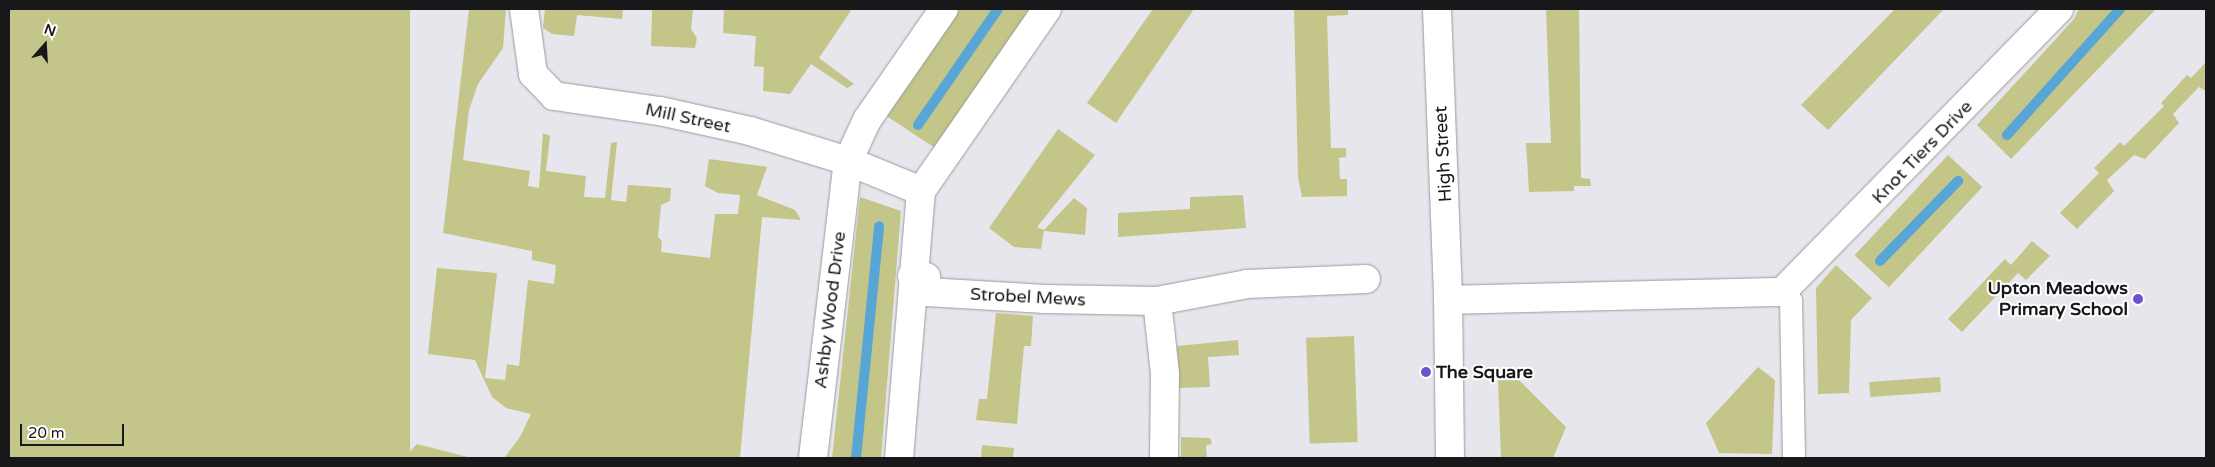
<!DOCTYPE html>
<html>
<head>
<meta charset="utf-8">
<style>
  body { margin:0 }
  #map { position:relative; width:2215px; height:467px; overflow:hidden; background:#e6e6ec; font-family:"Varela Round",sans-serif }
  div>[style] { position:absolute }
  .green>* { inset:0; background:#c3c688; transform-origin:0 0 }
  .stream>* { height:10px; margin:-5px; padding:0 5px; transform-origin:5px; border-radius:5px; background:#58a6d6 }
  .roads { filter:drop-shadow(0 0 1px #9a9a9f) drop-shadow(0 0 1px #9a9a9f) }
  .pedestrian>* { height:22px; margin:-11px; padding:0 11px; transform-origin:11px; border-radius:11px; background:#fff }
  .minor>* { height:28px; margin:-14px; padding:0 14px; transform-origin:14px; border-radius:14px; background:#fff }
  .dots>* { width:14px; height:14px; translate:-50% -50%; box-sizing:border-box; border:2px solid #fff; border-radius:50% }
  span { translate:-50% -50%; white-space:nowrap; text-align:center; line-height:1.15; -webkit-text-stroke:4px #fff; paint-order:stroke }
  .street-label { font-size:18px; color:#18181a }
  .poi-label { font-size:18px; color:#18181a; font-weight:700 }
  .right { translate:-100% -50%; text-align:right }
  .left { translate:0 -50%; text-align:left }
  .frame { position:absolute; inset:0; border:10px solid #18181a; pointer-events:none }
  .north { position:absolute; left:20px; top:20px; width:50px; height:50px; -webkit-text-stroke:4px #fff; paint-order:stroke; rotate:19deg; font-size:14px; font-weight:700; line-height:20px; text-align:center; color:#18181a }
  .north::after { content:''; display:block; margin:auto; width:18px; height:22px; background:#18181a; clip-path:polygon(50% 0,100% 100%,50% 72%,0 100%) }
  .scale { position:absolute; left:20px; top:424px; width:104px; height:22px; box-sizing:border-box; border:2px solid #18181a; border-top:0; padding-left:6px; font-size:15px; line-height:18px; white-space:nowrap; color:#18181a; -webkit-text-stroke:4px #fff; paint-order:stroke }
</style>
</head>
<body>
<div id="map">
  <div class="green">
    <div style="left:9px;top:9px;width:401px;height:449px"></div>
    <div style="clip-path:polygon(469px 9px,506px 9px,503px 48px,478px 84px,469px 110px,463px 160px,530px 171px,528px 186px,539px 188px,543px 133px,550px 136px,546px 171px,586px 176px,584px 197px,605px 198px,611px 143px,617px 142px,611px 200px,626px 202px,628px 185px,671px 188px,670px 201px,661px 205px,658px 237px,662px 241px,661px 252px,710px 258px,715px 214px,738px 214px,740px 195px,718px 193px,705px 186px,709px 159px,767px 167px,757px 195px,795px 210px,801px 220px,762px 217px,740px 458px,504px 458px,520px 437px,531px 414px,506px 408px,492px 397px,475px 360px,428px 354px,437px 268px,497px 273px,485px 378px,505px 380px,507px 364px,519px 366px,528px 280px,554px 284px,556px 265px,532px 260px,532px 251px,443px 233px)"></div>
    <div style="clip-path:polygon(545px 9px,623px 9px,622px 19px,577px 15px,574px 36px,552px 34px,543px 28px)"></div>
    <div style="clip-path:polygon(638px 9px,693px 9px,691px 29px,697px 38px,695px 48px,651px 46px,652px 10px)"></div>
    <div style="clip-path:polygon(724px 9px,852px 9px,819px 58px,854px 84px,847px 88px,811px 64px,790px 94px,763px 91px,764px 67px,754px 66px,756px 36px,723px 33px)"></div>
    <div style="clip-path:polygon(959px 9px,1032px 9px,935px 148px,885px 115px)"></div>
    <div style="clip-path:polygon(1153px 9px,1199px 9px,1194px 9px,1116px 123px,1087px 103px)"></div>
    <div style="clip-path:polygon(1294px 9px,1348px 9px,1348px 15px,1327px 16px,1331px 148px,1346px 148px,1346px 157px,1339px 158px,1340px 179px,1347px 179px,1347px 196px,1302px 197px,1298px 177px)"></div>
    <div style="clip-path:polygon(1579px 9px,1581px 178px,1590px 179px,1591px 186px,1574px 186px,1574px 191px,1529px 192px,1526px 143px,1551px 143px,1546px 10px)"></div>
    <div style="clip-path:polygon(1895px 9px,1944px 9px,1828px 130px,1801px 105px)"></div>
    <div style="clip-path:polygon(2079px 9px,2156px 9px,2011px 159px,1977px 125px,2074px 19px)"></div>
    <div style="clip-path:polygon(2206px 62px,2206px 91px,2199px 87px,2173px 114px,2179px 123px,2145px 159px,2134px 155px,2107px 180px,2114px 191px,2077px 229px,2060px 213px,2099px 173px,2094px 168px,2120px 142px,2124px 146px,2164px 106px,2161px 103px,2187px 75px,2191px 78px)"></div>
    <div style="clip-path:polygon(1058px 129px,1095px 155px,1037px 227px,1044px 230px,1074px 198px,1087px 208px,1085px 235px,1044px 231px,1041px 249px,1014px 247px,989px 228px)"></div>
    <div style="left:1948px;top:155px;width:47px;height:137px;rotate:43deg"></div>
    <div style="clip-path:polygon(1243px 195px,1246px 228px,1118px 237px,1118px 213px,1190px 209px,1190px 197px)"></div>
    <div style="clip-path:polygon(860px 197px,901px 211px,881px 458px,832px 458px)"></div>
    <div style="clip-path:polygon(2032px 241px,2050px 256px,2026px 280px,2018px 273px,1962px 332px,1948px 319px,2005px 259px,2011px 265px)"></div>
    <div style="clip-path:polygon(1836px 265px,1872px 298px,1851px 320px,1849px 393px,1818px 394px,1816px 288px)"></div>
    <div style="clip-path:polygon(996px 313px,1033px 316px,1031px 346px,1024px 346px,1017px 424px,976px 420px,979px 399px,987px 399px)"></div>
    <div style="left:1354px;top:336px;width:106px;height:48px;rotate:88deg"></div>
    <div style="clip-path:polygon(1238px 340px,1239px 355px,1208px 357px,1210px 387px,1179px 388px,1177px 346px)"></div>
    <div style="clip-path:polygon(1758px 367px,1775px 380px,1772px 454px,1719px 453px,1706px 423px)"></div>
    <div style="clip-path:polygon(1509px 370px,1566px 427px,1553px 458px,1501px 458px,1498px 380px)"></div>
    <div style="left:1940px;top:377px;width:15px;height:71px;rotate:86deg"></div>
    <div style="clip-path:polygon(1181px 437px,1210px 438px,1212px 444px,1206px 445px,1207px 458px,1175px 458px,1181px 456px)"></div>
    <div style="clip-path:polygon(417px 444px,472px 458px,404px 458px)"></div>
    <div style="clip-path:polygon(982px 445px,1014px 448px,1013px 458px,981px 458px)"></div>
  </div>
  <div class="stream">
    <div style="left:918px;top:125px;width:141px;rotate:-55.4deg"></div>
    <div style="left:2007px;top:135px;width:169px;rotate:-48.1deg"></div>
    <div style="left:1880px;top:261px;width:112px;rotate:-45.7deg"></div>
    <div style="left:856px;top:458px;width:233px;rotate:-84.3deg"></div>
  </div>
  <div class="roads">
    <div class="pedestrian">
      <div style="left:1782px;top:292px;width:13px;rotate:45deg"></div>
      <div style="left:1791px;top:301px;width:157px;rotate:88.9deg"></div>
    </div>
    <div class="minor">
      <div style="left:524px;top:9px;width:66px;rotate:82.1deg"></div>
      <div style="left:533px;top:74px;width:30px;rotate:46deg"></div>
      <div style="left:554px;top:96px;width:107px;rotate:8.1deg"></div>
      <div style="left:660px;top:111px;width:92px;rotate:12.5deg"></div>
      <div style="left:750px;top:131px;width:102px;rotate:17deg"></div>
      <div style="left:848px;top:161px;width:79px;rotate:22.3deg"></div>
      <div style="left:1437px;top:9px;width:291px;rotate:87.8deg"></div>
      <div style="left:912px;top:276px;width:14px;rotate:4deg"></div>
      <div style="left:926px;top:277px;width:15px;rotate:86deg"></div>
      <div style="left:927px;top:292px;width:118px;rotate:3.4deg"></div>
      <div style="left:1045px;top:299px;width:112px;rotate:1deg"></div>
      <div style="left:1157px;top:301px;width:92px;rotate:-10.7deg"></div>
      <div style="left:1247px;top:284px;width:119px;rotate:-2.4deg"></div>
      <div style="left:1157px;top:301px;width:73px;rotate:83.7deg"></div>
      <div style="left:1165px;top:374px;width:84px;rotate:90.7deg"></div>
      <div style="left:813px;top:458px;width:299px;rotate:-83.3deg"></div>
      <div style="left:848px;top:161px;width:45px;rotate:-65.1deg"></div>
      <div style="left:867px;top:120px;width:135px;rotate:-55.3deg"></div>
      <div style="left:899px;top:458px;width:268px;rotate:-85.3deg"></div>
      <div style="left:921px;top:191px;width:221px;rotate:-55.3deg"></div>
      <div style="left:1450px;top:458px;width:158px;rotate:-90.7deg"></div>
      <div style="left:1448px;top:300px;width:334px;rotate:-1.4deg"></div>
      <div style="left:1782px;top:292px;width:396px;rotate:-45.6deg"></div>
    </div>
  </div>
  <div class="dots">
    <div style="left:2138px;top:299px;background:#6d52cc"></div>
    <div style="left:1426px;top:372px;background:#6d52cc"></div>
  </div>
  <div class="street-label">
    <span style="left:688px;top:118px;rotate:12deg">Mill Street</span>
    <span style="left:1922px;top:152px;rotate:-46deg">Knot Tiers Drive</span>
    <span style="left:1443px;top:154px;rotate:-93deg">High Street</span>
    <span style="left:1028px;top:297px;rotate:3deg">Strobel Mews</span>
    <span style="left:830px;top:310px;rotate:-83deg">Ashby Wood Drive</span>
  </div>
  <div class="poi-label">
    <span class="right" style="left:2128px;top:299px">Upton Meadows<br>Primary School</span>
    <span class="left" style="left:1436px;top:372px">The Square</span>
  </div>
  <div class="frame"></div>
  <div class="north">N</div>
  <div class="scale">20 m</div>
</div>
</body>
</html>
